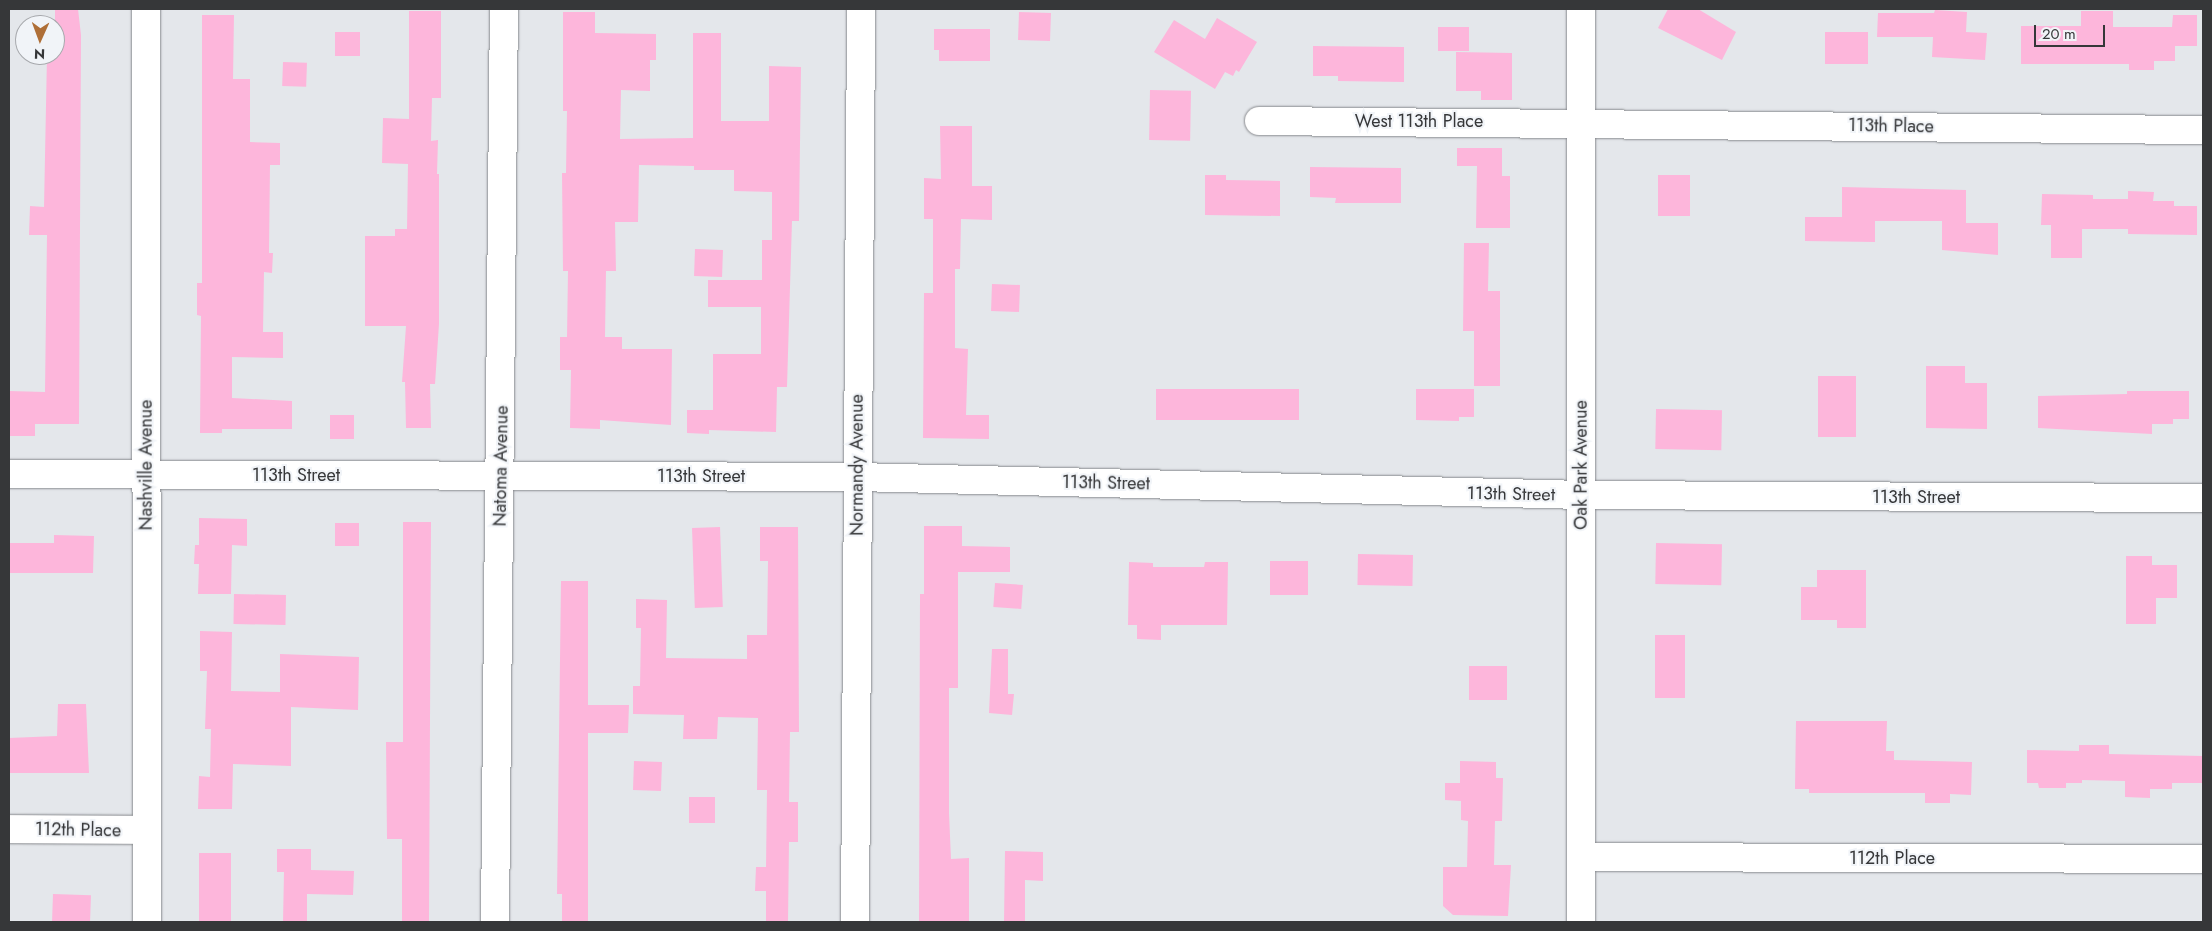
<!DOCTYPE html>
<html>
<head>
<meta charset="utf-8">
<style>
  body { margin:0 }
  #map { position:relative; width:2212px; height:931px; overflow:hidden; background:#e4e7eb; font-family:Jost,sans-serif }
  div>[style] { position:absolute }
  .building>* { inset:0; background:#fdb6db; transform-origin:0 0 }
  .roads { filter:drop-shadow(0 0 1px #87898d) drop-shadow(0 0 1px #87898d) }
  .minor>* { height:28px; margin:-14px; padding:0 14px; transform-origin:14px; border-radius:14px; background:#fff }
  span { translate:-50% -50%; white-space:nowrap; text-align:center; line-height:1.15; -webkit-text-stroke:4px #f1f4f8; paint-order:stroke }
  .street-label { font-size:18px; color:#363739 }
  .frame { position:absolute; inset:0; border:10px solid #363739; pointer-events:none }
  .north { position:absolute; left:15px; top:15px; width:50px; height:50px; box-sizing:border-box; background:#f1f4f8; border:1px solid #a6a8ac; border-radius:50%; rotate:182deg; font-size:14px; font-weight:700; line-height:20px; text-align:center; color:#363739 }
  .north::after { content:''; display:block; margin:auto; width:18px; height:22px; background:#af6f37; clip-path:polygon(50% 0,100% 100%,50% 72%,0 100%) }
  .scale { position:absolute; left:2034px; top:25px; width:71px; height:22px; box-sizing:border-box; border:2px solid #363739; border-top:0; padding-left:6px; font-size:15px; line-height:18px; white-space:nowrap; color:#363739; -webkit-text-stroke:4px #f1f4f8; paint-order:stroke }
</style>
</head>
<body>
<div id="map">
  <div class="building">
    <div style="clip-path:polygon(55px 9px,78px 9px,81px 35px,79px 424px,35px 424px,35px 436px,9px 436px,9px 391px,45px 392px,47px 235px,29px 235px,30px 206px,44px 207px,47px 55px,55px 55px)"></div>
    <div style="clip-path:polygon(1668px 9px,1698px 9px,1736px 32px,1722px 60px,1658px 28px)"></div>
    <div style="clip-path:polygon(1935px 10px,1967px 12px,1966px 32px,1987px 33px,1985px 60px,1932px 57px,1933px 37px,1877px 37px,1878px 13px,1934px 13px)"></div>
    <div style="clip-path:polygon(409px 11px,441px 11px,441px 98px,432px 98px,431px 141px,438px 140px,437px 174px,439px 174px,439px 324px,435px 384px,430px 384px,431px 428px,406px 428px,405px 382px,402px 382px,406px 326px,365px 326px,365px 236px,395px 236px,395px 229px,407px 229px,408px 164px,382px 163px,383px 118px,409px 119px)"></div>
    <div style="clip-path:polygon(2081px 11px,2113px 11px,2113px 27px,2172px 27px,2173px 15px,2197px 15px,2197px 46px,2175px 46px,2175px 61px,2154px 61px,2154px 70px,2129px 70px,2129px 64px,2021px 64px,2021px 26px,2081px 26px)"></div>
    <div style="clip-path:polygon(563px 12px,595px 12px,595px 33px,656px 34px,656px 60px,650px 60px,650px 91px,621px 90px,620px 139px,693px 138px,693px 33px,721px 33px,721px 121px,769px 121px,769px 66px,801px 67px,799px 221px,792px 221px,787px 387px,777px 387px,776px 432px,709px 430px,709px 434px,687px 433px,687px 410px,713px 410px,713px 354px,761px 354px,761px 307px,708px 307px,708px 280px,762px 280px,762px 240px,772px 240px,772px 192px,734px 191px,734px 170px,694px 170px,694px 166px,639px 165px,638px 222px,615px 222px,616px 271px,606px 271px,605px 337px,622px 337px,622px 349px,672px 349px,671px 425px,600px 420px,600px 429px,570px 428px,571px 370px,560px 370px,560px 337px,567px 337px,568px 271px,563px 271px,562px 173px,566px 173px,567px 111px,563px 111px)"></div>
    <div style="left:1019px;top:12px;width:32px;height:28px;rotate:2deg"></div>
    <div style="clip-path:polygon(202px 15px,234px 15px,233px 79px,250px 79px,250px 142px,280px 143px,280px 165px,270px 165px,269px 253px,273px 253px,272px 273px,264px 272px,263px 332px,283px 332px,283px 358px,232px 357px,232px 398px,292px 401px,292px 429px,222px 429px,222px 433px,200px 433px,201px 316px,197px 315px,197px 283px,202px 283px)"></div>
    <div style="clip-path:polygon(1217px 18px,1257px 42px,1239px 72px,1236px 70px,1233px 76px,1225px 72px,1215px 89px,1154px 52px,1174px 20px,1205px 39px)"></div>
    <div style="left:1438px;top:27px;width:31px;height:24px"></div>
    <div style="clip-path:polygon(934px 29px,990px 29px,990px 61px,939px 61px,939px 50px,934px 50px)"></div>
    <div style="left:335px;top:32px;width:25px;height:24px"></div>
    <div style="left:1825px;top:32px;width:43px;height:32px"></div>
    <div style="clip-path:polygon(1313px 46px,1404px 47px,1404px 82px,1338px 81px,1338px 76px,1313px 76px)"></div>
    <div style="clip-path:polygon(1456px 52px,1512px 53px,1512px 100px,1481px 100px,1481px 91px,1456px 91px)"></div>
    <div style="left:283px;top:62px;width:24px;height:24px;rotate:2deg"></div>
    <div style="left:1150px;top:90px;width:41px;height:50px;rotate:1deg"></div>
    <div style="clip-path:polygon(940px 126px,972px 126px,972px 186px,992px 186px,992px 220px,961px 219px,960px 269px,955px 269px,955px 348px,968px 349px,966px 415px,989px 415px,989px 439px,923px 438px,924px 293px,933px 293px,933px 219px,924px 219px,924px 178px,941px 179px)"></div>
    <div style="clip-path:polygon(1457px 148px,1502px 148px,1502px 176px,1510px 176px,1510px 228px,1476px 228px,1477px 166px,1457px 166px)"></div>
    <div style="clip-path:polygon(1310px 167px,1401px 168px,1401px 203px,1335px 203px,1336px 198px,1310px 197px)"></div>
    <div style="clip-path:polygon(1205px 175px,1226px 175px,1226px 180px,1280px 181px,1280px 216px,1205px 215px)"></div>
    <div style="left:1658px;top:175px;width:32px;height:41px"></div>
    <div style="clip-path:polygon(1842px 187px,1966px 190px,1966px 223px,1998px 223px,1998px 255px,1942px 250px,1942px 221px,1875px 221px,1875px 242px,1805px 241px,1805px 217px,1842px 217px)"></div>
    <div style="clip-path:polygon(2128px 191px,2154px 192px,2153px 201px,2174px 201px,2174px 206px,2197px 206px,2197px 235px,2128px 234px,2128px 229px,2082px 229px,2082px 258px,2051px 258px,2051px 225px,2041px 225px,2042px 194px,2093px 195px,2093px 199px,2128px 199px)"></div>
    <div style="clip-path:polygon(1464px 243px,1489px 243px,1488px 291px,1500px 291px,1500px 386px,1474px 386px,1474px 331px,1463px 331px)"></div>
    <div style="left:695px;top:249px;width:28px;height:27px;rotate:2deg"></div>
    <div style="left:992px;top:284px;width:28px;height:27px;rotate:2deg"></div>
    <div style="clip-path:polygon(1926px 366px,1965px 366px,1965px 383px,1987px 383px,1987px 429px,1926px 428px)"></div>
    <div style="left:1818px;top:376px;width:38px;height:61px"></div>
    <div style="left:1156px;top:389px;width:143px;height:31px"></div>
    <div style="clip-path:polygon(1416px 389px,1474px 389px,1474px 417px,1459px 417px,1459px 421px,1416px 420px)"></div>
    <div style="clip-path:polygon(2127px 391px,2189px 391px,2189px 419px,2173px 419px,2173px 424px,2152px 424px,2152px 434px,2038px 428px,2038px 396px,2127px 394px)"></div>
    <div style="left:1656px;top:409px;width:66px;height:40px;rotate:1deg"></div>
    <div style="left:330px;top:415px;width:24px;height:24px"></div>
    <div style="clip-path:polygon(199px 518px,247px 519px,247px 546px,232px 545px,231px 594px,198px 594px,199px 564px,194px 564px,195px 545px,199px 545px)"></div>
    <div style="clip-path:polygon(403px 522px,431px 522px,429px 922px,402px 922px,402px 839px,387px 839px,386px 742px,403px 742px)"></div>
    <div style="left:335px;top:523px;width:24px;height:23px"></div>
    <div style="clip-path:polygon(924px 526px,962px 526px,962px 546px,1010px 547px,1010px 572px,958px 572px,958px 688px,949px 688px,949px 813px,951px 859px,969px 858px,969px 922px,919px 922px,920px 594px,924px 594px)"></div>
    <div style="left:720px;top:527px;width:80px;height:28px;rotate:88deg"></div>
    <div style="clip-path:polygon(760px 527px,798px 527px,799px 732px,790px 732px,789px 802px,798px 802px,798px 842px,789px 842px,788px 922px,766px 922px,766px 891px,755px 891px,756px 867px,766px 867px,767px 790px,757px 790px,758px 718px,718px 717px,717px 739px,683px 739px,684px 715px,633px 714px,633px 686px,640px 686px,641px 628px,636px 628px,636px 599px,667px 600px,666px 658px,747px 659px,747px 635px,767px 635px,768px 561px,760px 561px)"></div>
    <div style="clip-path:polygon(54px 535px,94px 536px,93px 573px,9px 573px,9px 543px,54px 543px)"></div>
    <div style="left:1656px;top:543px;width:66px;height:41px;rotate:1deg"></div>
    <div style="left:1358px;top:554px;width:55px;height:31px;rotate:1deg"></div>
    <div style="clip-path:polygon(2126px 556px,2152px 556px,2152px 565px,2177px 565px,2177px 598px,2156px 598px,2156px 624px,2126px 624px)"></div>
    <div style="left:1270px;top:561px;width:38px;height:34px"></div>
    <div style="clip-path:polygon(1129px 562px,1153px 563px,1153px 567px,1204px 567px,1205px 562px,1228px 562px,1227px 625px,1161px 625px,1161px 640px,1137px 639px,1137px 625px,1128px 625px)"></div>
    <div style="clip-path:polygon(1817px 570px,1866px 570px,1866px 628px,1837px 628px,1837px 620px,1801px 620px,1801px 587px,1817px 587px)"></div>
    <div style="clip-path:polygon(561px 581px,588px 581px,588px 705px,629px 705px,628px 733px,588px 733px,588px 922px,562px 922px,562px 894px,557px 894px)"></div>
    <div style="left:995px;top:583px;width:28px;height:24px;rotate:4deg"></div>
    <div style="left:234px;top:594px;width:52px;height:30px;rotate:1deg"></div>
    <div style="clip-path:polygon(200px 631px,232px 632px,231px 691px,280px 692px,280px 654px,359px 657px,358px 710px,291px 707px,291px 766px,233px 764px,232px 809px,198px 809px,199px 776px,210px 777px,211px 729px,205px 729px,207px 671px,200px 671px)"></div>
    <div style="left:1655px;top:635px;width:30px;height:63px"></div>
    <div style="clip-path:polygon(992px 649px,1008px 649px,1008px 694px,1014px 694px,1012px 715px,989px 713px)"></div>
    <div style="left:1469px;top:666px;width:38px;height:34px"></div>
    <div style="clip-path:polygon(58px 704px,86px 704px,89px 773px,9px 773px,9px 738px,57px 736px)"></div>
    <div style="clip-path:polygon(1796px 721px,1887px 721px,1886px 751px,1894px 751px,1894px 760px,1972px 762px,1971px 795px,1950px 794px,1950px 803px,1925px 803px,1925px 793px,1809px 793px,1809px 789px,1795px 789px)"></div>
    <div style="clip-path:polygon(2079px 745px,2109px 745px,2109px 754px,2203px 756px,2203px 783px,2172px 783px,2172px 789px,2150px 789px,2150px 798px,2125px 797px,2125px 781px,2082px 780px,2082px 783px,2066px 783px,2066px 788px,2039px 788px,2038px 783px,2027px 783px,2027px 750px,2079px 751px)"></div>
    <div style="left:634px;top:761px;width:28px;height:29px;rotate:2deg"></div>
    <div style="clip-path:polygon(1460px 761px,1496px 762px,1496px 778px,1503px 778px,1502px 821px,1495px 821px,1494px 865px,1511px 865px,1508px 916px,1453px 915px,1443px 906px,1443px 867px,1467px 867px,1468px 821px,1461px 820px,1461px 801px,1445px 800px,1445px 783px,1460px 783px)"></div>
    <div style="left:689px;top:797px;width:26px;height:26px"></div>
    <div style="clip-path:polygon(277px 849px,311px 849px,311px 870px,354px 871px,353px 895px,307px 894px,307px 922px,283px 922px,284px 872px,277px 872px)"></div>
    <div style="clip-path:polygon(1005px 851px,1043px 852px,1043px 881px,1025px 880px,1025px 922px,1004px 922px)"></div>
    <div style="left:199px;top:853px;width:32px;height:69px"></div>
    <div style="left:53px;top:894px;width:38px;height:28px;rotate:2deg"></div>
  </div>
  <div class="roads">
    <div class="minor">
      <div style="left:146px;top:9px;width:913px;rotate:89.94deg"></div>
      <div style="left:1259px;top:121px;width:944px;rotate:0.55deg"></div>
      <div style="left:9px;top:474px;width:848px;rotate:0.2deg"></div>
      <div style="left:857px;top:477px;width:724px;rotate:1.42deg"></div>
      <div style="left:1581px;top:495px;width:622px;rotate:0.28deg"></div>
      <div style="left:9px;top:829px;width:137px;rotate:0.4deg"></div>
      <div style="left:1582px;top:857px;width:621px;rotate:0.18deg"></div>
      <div style="left:495px;top:922px;width:913px;rotate:-89.44deg"></div>
      <div style="left:855px;top:922px;width:913px;rotate:-89.62deg"></div>
      <div style="left:1581px;top:922px;width:913px;rotate:-90deg"></div>
    </div>
  </div>
  <div class="street-label">
    <span style="left:1419px;top:121px">West 113th Place</span>
    <span style="left:1891px;top:126px;rotate:1deg">113th Place</span>
    <span style="left:146px;top:465px;rotate:-90deg">Nashville Avenue</span>
    <span style="left:857px;top:465px;rotate:-90deg">Normandy Avenue</span>
    <span style="left:1581px;top:465px;rotate:-90deg">Oak Park Avenue</span>
    <span style="left:501px;top:466px;rotate:-89deg">Natoma Avenue</span>
    <span style="left:296px;top:475px">113th Street</span>
    <span style="left:701px;top:476px">113th Street</span>
    <span style="left:1106px;top:483px;rotate:1deg">113th Street</span>
    <span style="left:1511px;top:494px;rotate:1deg">113th Street</span>
    <span style="left:1916px;top:497px">113th Street</span>
    <span style="left:78px;top:830px;rotate:1deg">112th Place</span>
    <span style="left:1892px;top:858px">112th Place</span>
  </div>
  <div class="frame"></div>
  <div class="north">N</div>
  <div class="scale">20 m</div>
</div>
</body>
</html>
